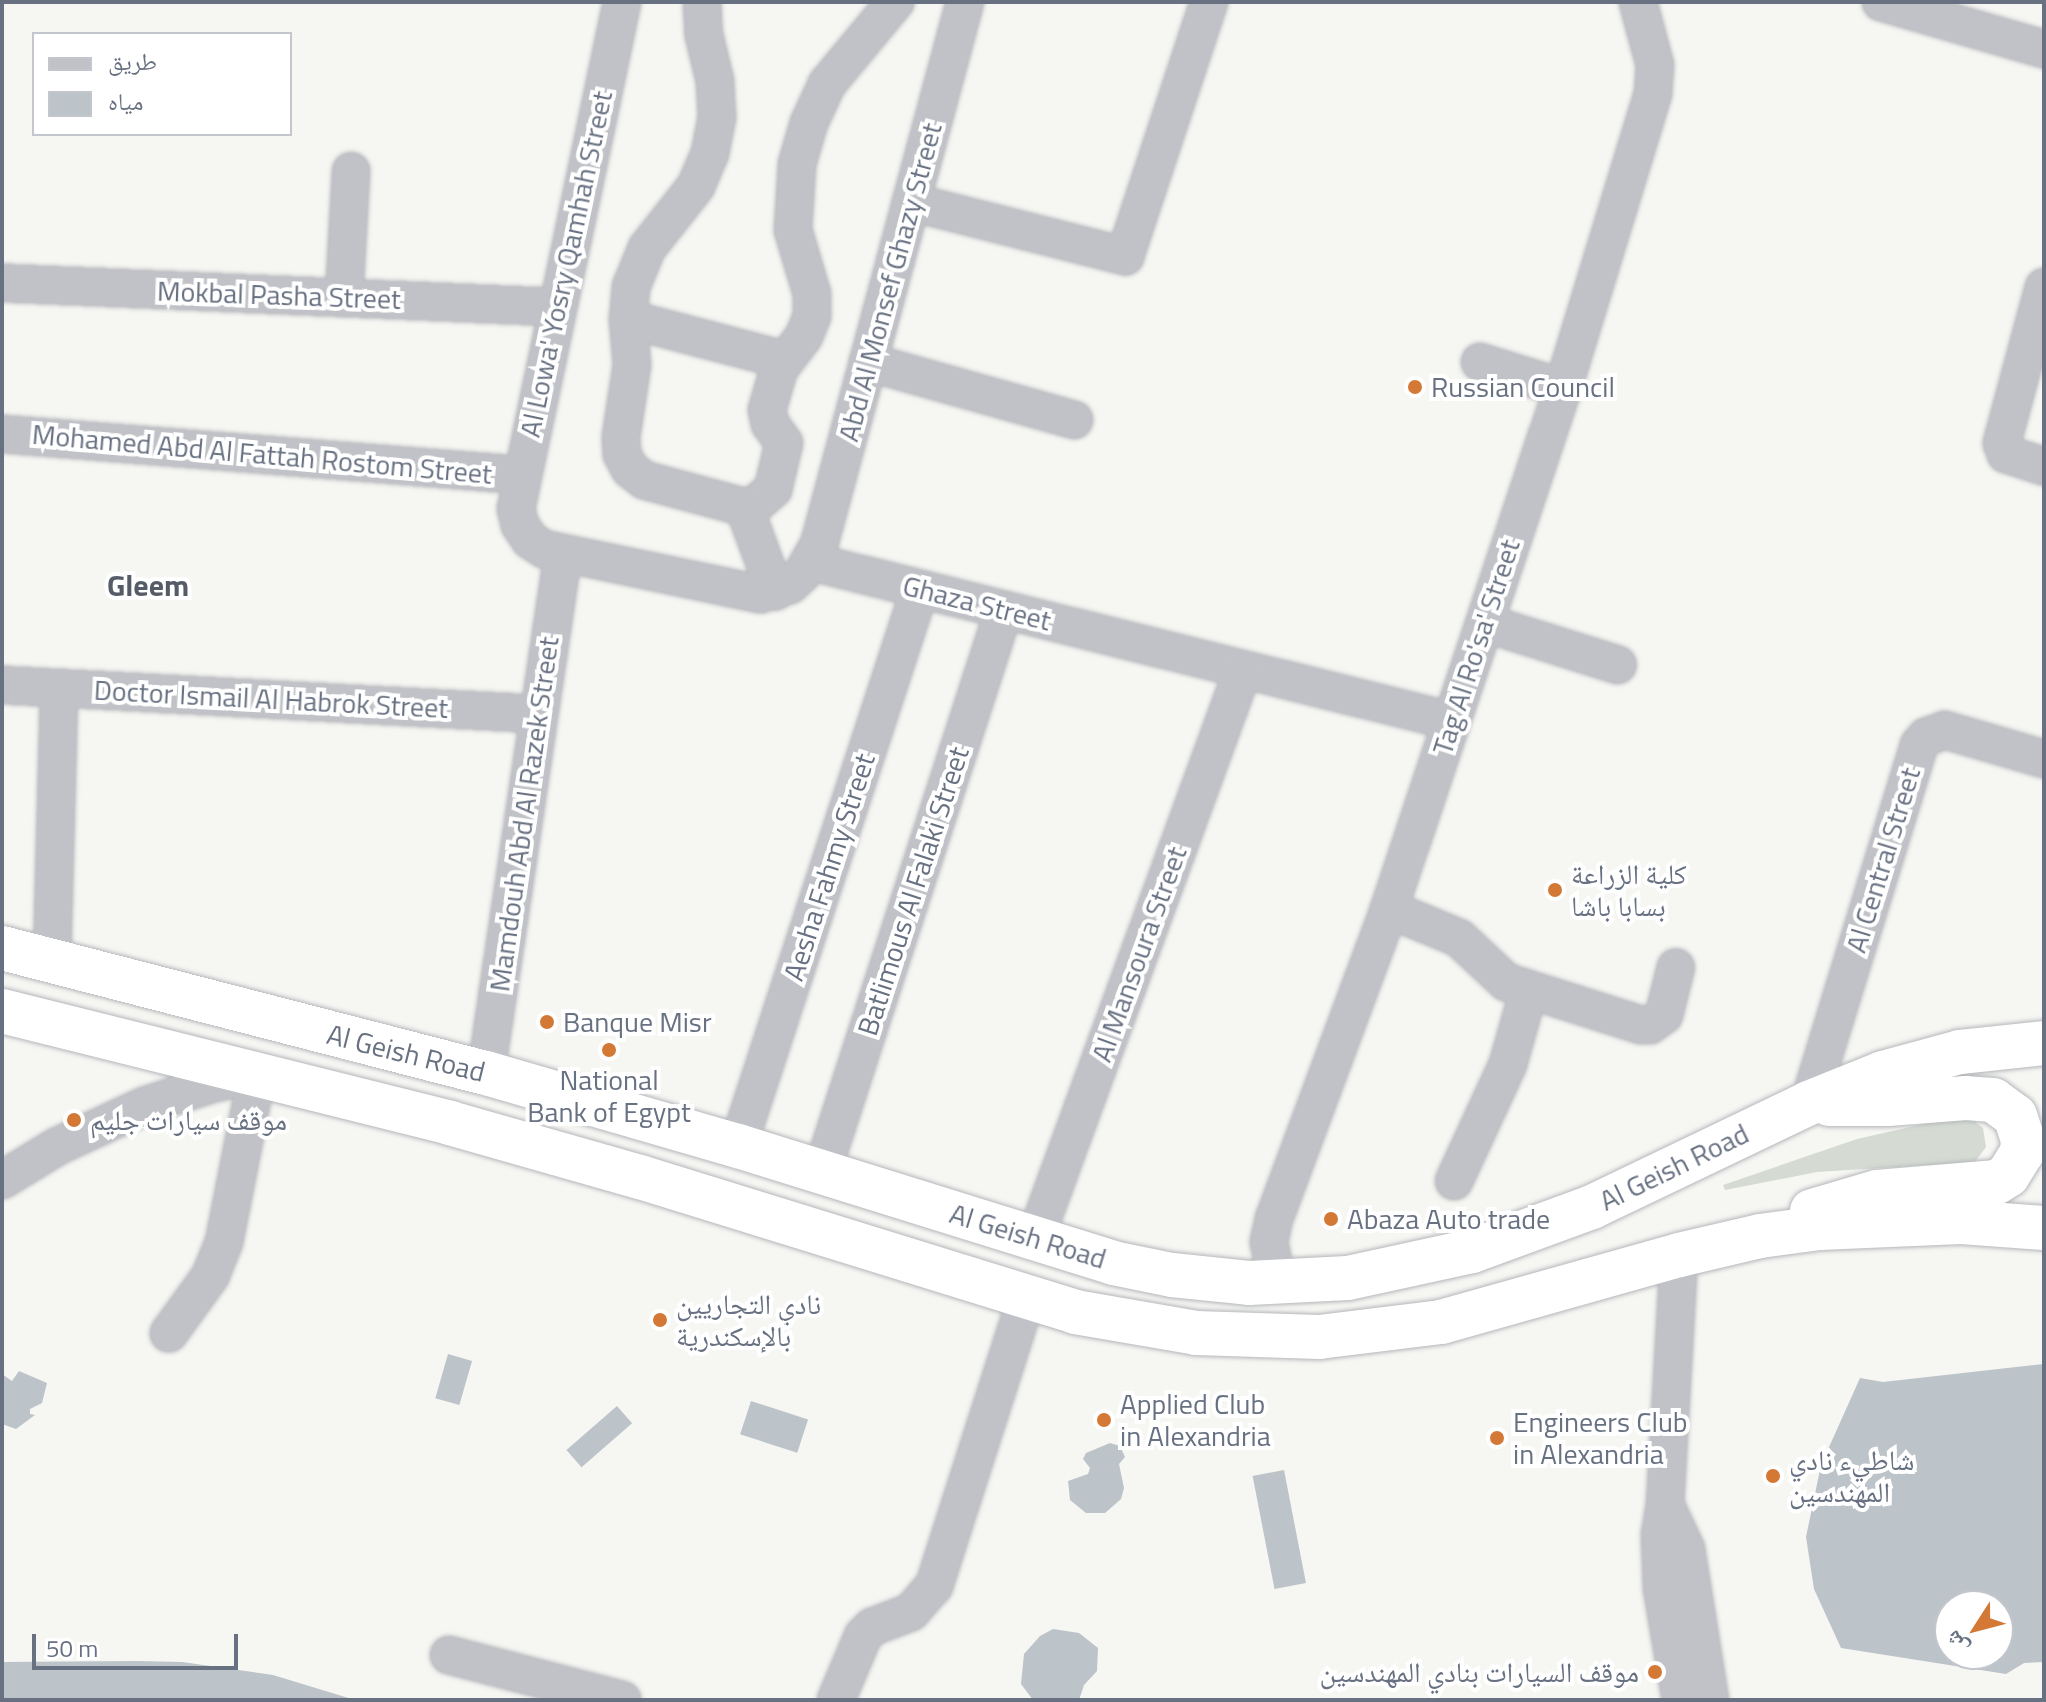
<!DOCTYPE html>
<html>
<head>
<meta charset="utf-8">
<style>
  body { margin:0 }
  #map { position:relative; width:2046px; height:1702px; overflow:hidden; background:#f6f6f3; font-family:"Titillium Web","Noto Naskh Arabic",sans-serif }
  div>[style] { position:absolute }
  .green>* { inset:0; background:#d5dbd3 }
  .water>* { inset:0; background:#bcc3c9; transform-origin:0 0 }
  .roads { filter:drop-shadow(0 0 2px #b5b7bb) drop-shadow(0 0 2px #b5b7bb) }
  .minor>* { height:36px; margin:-18px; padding:0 18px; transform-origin:18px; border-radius:18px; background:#c0c2c7 }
  .highway>* { height:44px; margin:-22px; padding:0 22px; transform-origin:22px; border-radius:22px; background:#fff }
  .dots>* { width:22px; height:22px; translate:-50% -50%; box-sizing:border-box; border:4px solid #fff; border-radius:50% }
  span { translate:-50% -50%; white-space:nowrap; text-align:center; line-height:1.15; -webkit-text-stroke:8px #fff; paint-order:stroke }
  .street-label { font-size:28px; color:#687182 }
  .poi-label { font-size:28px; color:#687182 }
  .left { translate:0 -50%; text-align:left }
  .right { translate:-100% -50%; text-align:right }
  .neighbourhood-label { font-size:30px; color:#555c68; font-weight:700 }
  .frame { position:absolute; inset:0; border:4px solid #687182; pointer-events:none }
  .legend { position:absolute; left:32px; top:32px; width:260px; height:104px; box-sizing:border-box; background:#fff; border:2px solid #c3c6cd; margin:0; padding:10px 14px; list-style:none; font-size:24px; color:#687182 }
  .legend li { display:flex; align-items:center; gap:16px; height:40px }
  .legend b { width:40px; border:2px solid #c3c6cd }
  .north { position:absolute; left:1934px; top:1590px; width:80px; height:80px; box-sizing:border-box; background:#fff; border:2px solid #c3c6cd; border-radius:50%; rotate:234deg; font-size:22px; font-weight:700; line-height:32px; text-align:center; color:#687182 }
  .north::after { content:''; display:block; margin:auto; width:28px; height:36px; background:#d47835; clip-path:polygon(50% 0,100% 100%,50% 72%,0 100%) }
  .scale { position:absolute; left:32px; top:1634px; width:206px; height:36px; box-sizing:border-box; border:4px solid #687182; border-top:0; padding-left:10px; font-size:24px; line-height:28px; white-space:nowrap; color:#687182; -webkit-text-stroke:6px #fff; paint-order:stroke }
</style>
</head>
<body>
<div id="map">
  <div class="green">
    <div style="clip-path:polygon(1959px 1116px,1969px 1117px,1983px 1128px,1986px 1147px,1975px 1162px,1817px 1172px,1725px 1190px,1723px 1185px,1857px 1139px)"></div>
  </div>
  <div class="water">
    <div style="left:448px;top:1354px;width:25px;height:46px;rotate:16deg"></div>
    <div style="clip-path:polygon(evenodd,2044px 1364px,2044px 1662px,2024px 1663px,2006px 1674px,1841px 1648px,1814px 1589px,1806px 1537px,1821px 1465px,1860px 1378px,1883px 1382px,2044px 1364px,1998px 1606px,1998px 1654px,1950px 1654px,1950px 1606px,1998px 1606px)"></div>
    <div style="clip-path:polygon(19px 1371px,47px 1383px,42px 1403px,30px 1409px,30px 1414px,35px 1415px,16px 1429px,2px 1424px,2px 1374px,12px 1381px)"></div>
    <div style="left:751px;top:1401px;width:60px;height:35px;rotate:18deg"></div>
    <div style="left:617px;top:1406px;width:23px;height:67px;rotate:49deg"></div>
    <div style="clip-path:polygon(1110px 1443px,1120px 1446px,1125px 1457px,1119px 1464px,1124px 1488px,1121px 1499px,1105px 1513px,1086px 1513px,1070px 1500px,1068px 1481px,1088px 1474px,1090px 1468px,1083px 1459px,1086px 1453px)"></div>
    <div style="left:1284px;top:1470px;width:115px;height:32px;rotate:79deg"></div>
    <div style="clip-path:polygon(1053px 1629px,1079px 1633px,1098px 1648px,1097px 1671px,1084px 1685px,1079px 1700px,1033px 1700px,1021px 1684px,1024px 1654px,1040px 1636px)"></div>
    <div style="clip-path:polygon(137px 1661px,182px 1662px,273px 1675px,355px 1700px,2px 1700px,2px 1662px)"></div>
  </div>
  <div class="roads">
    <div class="minor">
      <div style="left:622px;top:2px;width:518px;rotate:101.81deg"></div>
      <div style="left:516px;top:509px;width:16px;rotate:76deg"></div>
      <div style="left:520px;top:525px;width:18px;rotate:56deg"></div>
      <div style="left:530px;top:540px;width:17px;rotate:33deg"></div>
      <div style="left:544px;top:549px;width:221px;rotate:11.8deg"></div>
      <div style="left:760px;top:594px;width:31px;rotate:-17deg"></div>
      <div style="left:790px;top:585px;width:16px;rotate:-43deg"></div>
      <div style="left:802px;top:574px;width:34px;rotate:-60deg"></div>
      <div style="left:819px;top:545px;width:562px;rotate:-74.95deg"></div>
      <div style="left:702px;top:2px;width:33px;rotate:87deg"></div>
      <div style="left:704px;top:35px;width:47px;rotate:76.6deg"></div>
      <div style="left:715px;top:81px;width:36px;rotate:87deg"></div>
      <div style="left:717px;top:117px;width:37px;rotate:101deg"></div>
      <div style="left:710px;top:153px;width:36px;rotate:113deg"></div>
      <div style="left:696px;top:186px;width:79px;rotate:128.3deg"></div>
      <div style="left:647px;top:248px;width:42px;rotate:112.3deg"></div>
      <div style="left:631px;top:287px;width:32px;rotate:95deg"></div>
      <div style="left:628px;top:319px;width:46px;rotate:85deg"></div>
      <div style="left:632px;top:365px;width:73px;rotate:98.7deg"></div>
      <div style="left:621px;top:437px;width:17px;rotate:87deg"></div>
      <div style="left:622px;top:454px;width:17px;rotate:62deg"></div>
      <div style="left:630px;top:469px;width:18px;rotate:38deg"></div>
      <div style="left:644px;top:480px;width:104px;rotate:15.1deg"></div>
      <div style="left:744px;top:507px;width:12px;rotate:-14deg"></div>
      <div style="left:756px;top:504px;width:23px;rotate:-41deg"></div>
      <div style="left:773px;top:489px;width:47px;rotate:-76.6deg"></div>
      <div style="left:784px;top:443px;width:24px;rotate:-126deg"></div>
      <div style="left:770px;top:424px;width:14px;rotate:-102deg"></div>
      <div style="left:767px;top:410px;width:43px;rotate:-73.7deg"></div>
      <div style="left:779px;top:369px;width:41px;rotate:-52.9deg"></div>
      <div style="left:804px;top:336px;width:22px;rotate:-68deg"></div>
      <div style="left:812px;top:316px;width:22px;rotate:-90deg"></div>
      <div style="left:812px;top:294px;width:67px;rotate:-106.5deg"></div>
      <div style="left:793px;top:230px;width:66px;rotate:-86.5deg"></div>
      <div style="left:797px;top:164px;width:43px;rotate:-73.7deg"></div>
      <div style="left:809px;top:123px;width:43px;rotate:-65.2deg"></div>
      <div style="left:827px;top:84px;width:107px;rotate:-50.3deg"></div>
      <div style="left:1881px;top:2px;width:170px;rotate:16.1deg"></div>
      <div style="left:911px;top:202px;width:221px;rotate:14.2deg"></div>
      <div style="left:1125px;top:256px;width:268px;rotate:-71.7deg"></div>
      <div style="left:2px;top:283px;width:556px;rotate:2.48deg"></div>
      <div style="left:2044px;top:287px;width:162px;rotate:105.1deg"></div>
      <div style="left:2002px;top:443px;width:12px;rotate:70deg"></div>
      <div style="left:2006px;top:454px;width:40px;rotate:18deg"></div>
      <div style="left:344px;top:298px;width:127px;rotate:-86.8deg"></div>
      <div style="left:628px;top:319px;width:161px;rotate:14.7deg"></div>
      <div style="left:868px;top:362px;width:214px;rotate:15.7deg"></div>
      <div style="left:1480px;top:362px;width:87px;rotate:17.4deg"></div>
      <div style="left:2px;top:434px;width:521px;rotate:4.52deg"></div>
      <div style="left:744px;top:507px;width:90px;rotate:69.7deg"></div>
      <div style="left:812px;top:562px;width:658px;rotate:13.97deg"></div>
      <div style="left:1485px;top:623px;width:139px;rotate:17.5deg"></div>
      <div style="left:2px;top:685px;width:538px;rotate:3.09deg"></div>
      <div style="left:1389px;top:909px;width:76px;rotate:22.5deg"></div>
      <div style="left:1459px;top:938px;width:64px;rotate:43.1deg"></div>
      <div style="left:1506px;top:982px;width:142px;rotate:17.7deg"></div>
      <div style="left:1641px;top:1025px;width:9px"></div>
      <div style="left:1650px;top:1025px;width:17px;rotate:-36deg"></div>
      <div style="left:1664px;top:1015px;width:49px;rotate:-76deg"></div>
      <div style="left:52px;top:960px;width:272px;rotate:-88.5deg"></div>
      <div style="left:486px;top:1073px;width:525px;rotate:-81.56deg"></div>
      <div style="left:1809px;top:1103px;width:375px;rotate:-72.9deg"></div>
      <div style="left:1919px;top:745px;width:11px;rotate:-49deg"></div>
      <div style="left:1926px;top:737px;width:20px;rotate:-20deg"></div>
      <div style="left:1945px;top:730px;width:103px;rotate:16.3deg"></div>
      <div style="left:738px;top:1146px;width:586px;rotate:-71.91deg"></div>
      <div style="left:822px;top:1172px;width:591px;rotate:-72.06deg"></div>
      <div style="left:2px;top:1180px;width:66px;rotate:-31.3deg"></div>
      <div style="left:58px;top:1146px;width:95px;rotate:-24.9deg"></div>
      <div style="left:144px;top:1106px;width:71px;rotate:-18.2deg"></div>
      <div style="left:211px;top:1084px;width:47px;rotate:-12.3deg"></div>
      <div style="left:257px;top:1074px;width:171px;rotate:101.1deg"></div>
      <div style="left:224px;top:1242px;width:35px;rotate:112deg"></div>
      <div style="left:211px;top:1275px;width:72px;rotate:125.9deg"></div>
      <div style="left:1454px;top:1181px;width:129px;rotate:-65.2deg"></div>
      <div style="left:1508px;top:1064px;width:77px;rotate:-74.2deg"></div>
      <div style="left:1035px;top:1239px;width:606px;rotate:-69.92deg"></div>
      <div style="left:1679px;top:1255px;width:249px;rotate:93.2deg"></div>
      <div style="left:1665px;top:1504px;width:30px;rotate:99deg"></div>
      <div style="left:1660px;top:1534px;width:54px;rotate:87.9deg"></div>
      <div style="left:1662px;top:1588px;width:114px;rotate:80.4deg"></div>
      <div style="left:1285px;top:1284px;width:21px;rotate:-121deg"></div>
      <div style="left:1274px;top:1266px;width:25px;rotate:-102deg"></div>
      <div style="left:1269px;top:1242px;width:24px;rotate:-78deg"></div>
      <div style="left:1274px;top:1219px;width:331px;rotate:-69.6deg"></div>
      <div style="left:1389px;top:909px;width:549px;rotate:-71.53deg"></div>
      <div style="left:1563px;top:388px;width:307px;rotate:-73deg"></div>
      <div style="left:1653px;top:94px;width:29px;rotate:-86deg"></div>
      <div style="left:1655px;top:65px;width:65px;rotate:-105.1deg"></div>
      <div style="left:1665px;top:1504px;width:50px;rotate:65deg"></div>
      <div style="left:1686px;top:1549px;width:153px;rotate:81deg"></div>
      <div style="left:449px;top:1655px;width:179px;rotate:14.6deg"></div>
      <div style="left:836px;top:1700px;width:69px;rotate:-67.1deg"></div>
      <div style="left:863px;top:1636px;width:13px;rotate:-45deg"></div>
      <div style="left:872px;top:1627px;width:42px;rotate:-21deg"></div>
      <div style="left:911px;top:1612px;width:35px;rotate:-49deg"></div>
      <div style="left:934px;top:1586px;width:304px;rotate:-72.2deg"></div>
    </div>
    <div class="highway">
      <div style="left:2px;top:948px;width:500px;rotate:14.5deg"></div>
      <div style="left:486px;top:1073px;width:262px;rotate:16.2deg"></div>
      <div style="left:738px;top:1146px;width:393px;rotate:17.3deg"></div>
      <div style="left:1113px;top:1263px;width:60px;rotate:11.5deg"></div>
      <div style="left:1172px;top:1275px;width:77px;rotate:5.9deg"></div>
      <div style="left:1249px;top:1283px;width:99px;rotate:-2.9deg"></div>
      <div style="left:1348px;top:1278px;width:127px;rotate:-12.3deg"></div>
      <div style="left:1472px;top:1251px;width:128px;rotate:-20.1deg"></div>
      <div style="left:1592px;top:1207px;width:241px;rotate:-25.6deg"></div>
      <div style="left:1809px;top:1103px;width:80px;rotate:-22.1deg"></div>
      <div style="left:1883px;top:1073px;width:80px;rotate:-15.3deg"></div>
      <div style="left:1960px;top:1052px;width:84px;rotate:-6.1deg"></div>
      <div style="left:2px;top:1011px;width:462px;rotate:14deg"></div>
      <div style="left:450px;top:1123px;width:198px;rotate:15.9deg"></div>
      <div style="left:640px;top:1177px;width:455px;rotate:17.2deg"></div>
      <div style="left:1075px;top:1312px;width:123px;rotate:9.8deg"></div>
      <div style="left:1196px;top:1333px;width:123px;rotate:1.9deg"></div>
      <div style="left:1319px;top:1337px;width:123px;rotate:-7deg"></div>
      <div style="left:1441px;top:1322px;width:247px;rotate:-15.7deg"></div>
      <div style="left:1679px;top:1255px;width:83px;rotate:-13.2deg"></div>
      <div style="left:1760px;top:1236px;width:60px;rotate:-7.7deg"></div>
      <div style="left:1819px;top:1228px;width:142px;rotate:-2.4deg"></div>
      <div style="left:1961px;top:1222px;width:83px;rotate:4.1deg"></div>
      <div style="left:1812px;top:1211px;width:68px;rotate:-16.3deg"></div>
      <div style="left:1877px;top:1192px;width:120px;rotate:-4.8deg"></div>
      <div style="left:1997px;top:1182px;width:13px;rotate:-32deg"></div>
      <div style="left:2008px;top:1175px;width:26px;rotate:-58deg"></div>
      <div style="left:2022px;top:1153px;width:13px;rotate:-86deg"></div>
      <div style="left:2023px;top:1140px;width:25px;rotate:-108deg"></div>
      <div style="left:2015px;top:1116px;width:27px;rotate:-144deg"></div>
      <div style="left:1993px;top:1100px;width:27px;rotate:-176deg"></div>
      <div style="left:1966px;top:1098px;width:78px;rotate:175.6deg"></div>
      <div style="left:1888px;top:1104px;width:59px;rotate:180deg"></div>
    </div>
  </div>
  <div class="dots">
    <div style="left:1415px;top:387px;background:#d47835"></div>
    <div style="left:1555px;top:890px;background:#d47835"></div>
    <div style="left:547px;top:1022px;background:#d47835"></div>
    <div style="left:609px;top:1050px;background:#d47835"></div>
    <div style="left:74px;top:1120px;background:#d47835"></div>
    <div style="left:1331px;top:1219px;background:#d47835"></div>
    <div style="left:660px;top:1320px;background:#d47835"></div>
    <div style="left:1104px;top:1420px;background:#d47835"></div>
    <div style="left:1497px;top:1438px;background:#d47835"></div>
    <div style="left:1773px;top:1476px;background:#d47835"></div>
    <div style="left:1655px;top:1672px;background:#d47835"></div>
  </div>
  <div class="street-label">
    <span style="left:566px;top:264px;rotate:-78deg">Al Lowa' Yosry Qamhah Street</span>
    <span style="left:890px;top:282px;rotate:-75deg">Abd Al Monsef Ghazy Street</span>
    <span style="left:279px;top:295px;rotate:2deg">Mokbal Pasha Street</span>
    <span style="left:262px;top:454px;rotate:5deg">Mohamed Abd Al Fattah Rostom Street</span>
    <span style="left:977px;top:603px;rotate:14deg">Ghaza Street</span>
    <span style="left:1476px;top:647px;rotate:-72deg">Tag Al Ro'sa' Street</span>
    <span style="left:271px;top:699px;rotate:3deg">Doctor Ismail Al Habrok Street</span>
    <span style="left:524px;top:814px;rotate:-82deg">Mamdouh Abd Al Razek Street</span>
    <span style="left:1883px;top:860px;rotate:-73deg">Al Central Street</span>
    <span style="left:829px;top:867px;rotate:-72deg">Aesha Fahmy Street</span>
    <span style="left:913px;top:891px;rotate:-72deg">Batlimous Al Falaki Street</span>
    <span style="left:1139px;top:954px;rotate:-70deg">Al Mansoura Street</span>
    <span style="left:406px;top:1053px;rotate:14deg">Al Geish Road</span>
    <span style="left:1674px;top:1167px;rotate:-26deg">Al Geish Road</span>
    <span style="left:1028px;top:1236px;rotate:17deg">Al Geish Road</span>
  </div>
  <div class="poi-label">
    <span class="left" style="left:1431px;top:387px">Russian Council</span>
    <span class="left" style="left:1571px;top:890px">كلية الزراعة<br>بسابا باشا</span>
    <span class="left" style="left:563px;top:1022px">Banque Misr</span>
    <span style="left:609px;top:1096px">National<br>Bank of Egypt</span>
    <span class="left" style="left:90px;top:1120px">موقف سيارات جليم</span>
    <span class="left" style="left:1347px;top:1219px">Abaza Auto trade</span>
    <span class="left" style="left:676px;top:1320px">نادي التجاريين<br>بالإسكندرية</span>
    <span class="left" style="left:1120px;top:1420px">Applied Club<br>in Alexandria</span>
    <span class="left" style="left:1513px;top:1438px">Engineers Club<br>in Alexandria</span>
    <span class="left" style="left:1789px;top:1476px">شاطيء نادي<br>المهندسين</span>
    <span class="right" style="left:1639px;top:1672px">موقف السيارات بنادي المهندسين</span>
  </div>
  <div class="neighbourhood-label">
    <span style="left:148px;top:585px">Gleem</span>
  </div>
  <div class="frame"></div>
  <ul class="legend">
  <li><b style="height:10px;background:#c0c2c7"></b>طريق</li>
  <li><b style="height:22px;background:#bcc3c9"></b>مياه</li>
  </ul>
  <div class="north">ش</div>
  <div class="scale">50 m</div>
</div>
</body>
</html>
